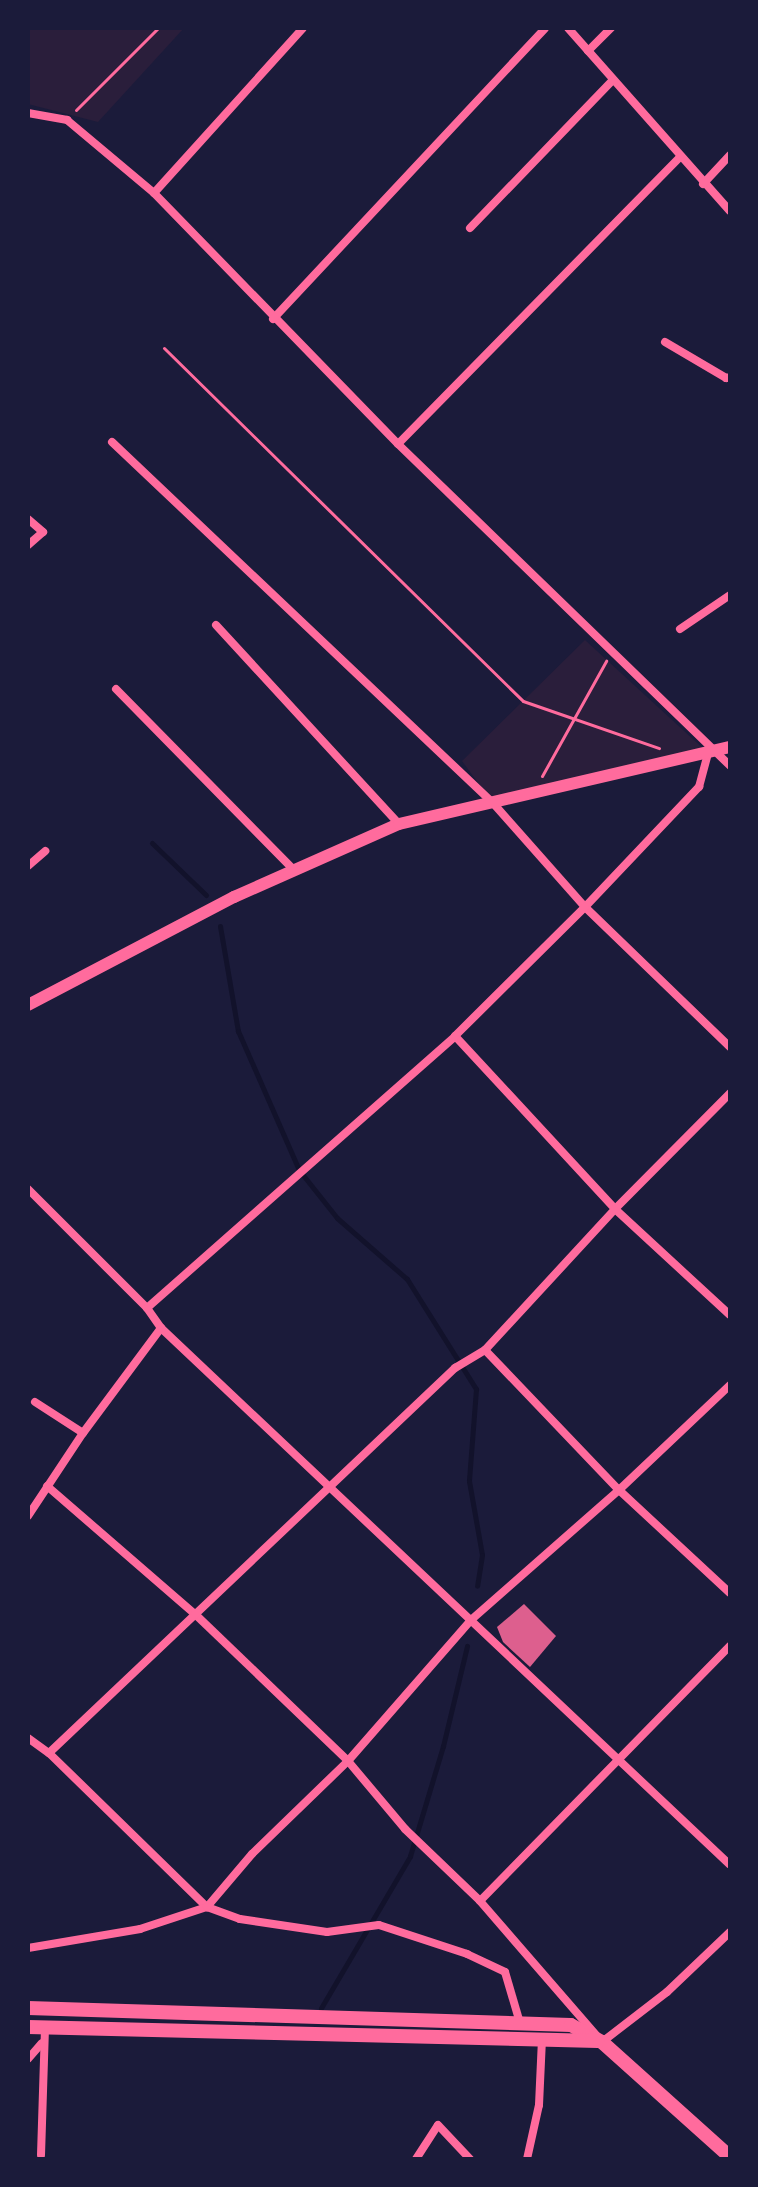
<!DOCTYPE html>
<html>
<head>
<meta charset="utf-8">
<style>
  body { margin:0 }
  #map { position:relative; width:758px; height:2187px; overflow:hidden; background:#1b1b3a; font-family:"Nunito Sans",sans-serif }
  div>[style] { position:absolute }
  .green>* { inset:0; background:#2a1e3b }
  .stream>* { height:5px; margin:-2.5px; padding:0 2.5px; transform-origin:2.5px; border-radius:2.5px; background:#12122b }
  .building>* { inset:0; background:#dd5f8e }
  .path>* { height:3px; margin:-1.5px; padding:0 1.5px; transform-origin:1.5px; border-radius:1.5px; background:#ff6b9d }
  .minor>* { height:8px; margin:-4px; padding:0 4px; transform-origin:4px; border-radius:4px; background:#ff6b9d }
  .tertiary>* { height:12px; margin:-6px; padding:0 6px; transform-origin:6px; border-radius:6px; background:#ff6b9d }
  .secondary>* { height:14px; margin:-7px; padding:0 7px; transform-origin:7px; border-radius:7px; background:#ff6b9d }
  span { translate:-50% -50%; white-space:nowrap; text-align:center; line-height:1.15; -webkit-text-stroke:8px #1b1b3a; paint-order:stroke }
  .frame { position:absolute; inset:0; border:30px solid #1b1b3a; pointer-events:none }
</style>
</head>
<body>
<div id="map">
  <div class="green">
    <div style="clip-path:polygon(28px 28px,184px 28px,98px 122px,28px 104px)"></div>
    <div style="clip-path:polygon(585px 640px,708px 753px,493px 803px,462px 761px)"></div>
  </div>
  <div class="stream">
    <div style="left:152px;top:843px;width:75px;rotate:43.9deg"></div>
    <div style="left:220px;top:926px;width:107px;rotate:80.3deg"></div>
    <div style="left:238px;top:1031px;width:152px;rotate:66.3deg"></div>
    <div style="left:299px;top:1170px;width:61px;rotate:51.6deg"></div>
    <div style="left:337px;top:1218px;width:93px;rotate:41.1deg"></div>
    <div style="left:407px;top:1279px;width:130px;rotate:57.9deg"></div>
    <div style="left:476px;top:1389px;width:92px;rotate:94.4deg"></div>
    <div style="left:469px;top:1481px;width:75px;rotate:80deg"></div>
    <div style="left:482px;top:1555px;width:31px;rotate:99deg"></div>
    <div style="left:321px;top:2008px;width:176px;rotate:-59.6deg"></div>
    <div style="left:410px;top:1856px;width:115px;rotate:-73.3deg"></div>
    <div style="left:443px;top:1746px;width:103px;rotate:-76.5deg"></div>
  </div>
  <div class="building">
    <div style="clip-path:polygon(524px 1604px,556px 1636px,530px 1667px,503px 1642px,497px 1627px)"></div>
  </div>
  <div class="path">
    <div style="left:76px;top:110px;width:116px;rotate:-45deg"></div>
    <div style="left:164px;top:348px;width:503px;rotate:44.52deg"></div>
    <div style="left:523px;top:701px;width:144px;rotate:19.1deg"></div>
    <div style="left:542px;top:776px;width:132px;rotate:-60.9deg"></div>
  </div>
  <div class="minor">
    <div style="left:568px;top:28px;width:244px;rotate:48.5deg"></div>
    <div style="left:588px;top:51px;width:33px;rotate:-45deg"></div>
    <div style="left:28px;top:113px;width:40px;rotate:10deg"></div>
    <div style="left:67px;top:120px;width:114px;rotate:40deg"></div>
    <div style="left:154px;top:193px;width:350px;rotate:45.8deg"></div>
    <div style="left:398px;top:444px;width:463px;rotate:44.1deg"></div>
    <div style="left:703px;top:184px;width:40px;rotate:-47deg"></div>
    <div style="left:154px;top:193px;width:222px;rotate:-47.9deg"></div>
    <div style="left:470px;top:228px;width:206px;rotate:-46deg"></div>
    <div style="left:273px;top:319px;width:398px;rotate:-46.9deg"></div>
    <div style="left:665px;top:342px;width:71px;rotate:30.5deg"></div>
    <div style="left:726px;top:378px;width:4px;rotate:-14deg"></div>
    <div style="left:112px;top:442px;width:525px;rotate:43.46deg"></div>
    <div style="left:493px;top:803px;width:139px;rotate:48.5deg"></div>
    <div style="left:585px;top:907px;width:202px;rotate:44deg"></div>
    <div style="left:398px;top:444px;width:402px;rotate:-45.5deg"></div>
    <div style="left:28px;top:519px;width:20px;rotate:41deg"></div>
    <div style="left:43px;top:532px;width:20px;rotate:139deg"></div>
    <div style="left:216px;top:625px;width:270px;rotate:47.4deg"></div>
    <div style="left:680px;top:629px;width:60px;rotate:-34.2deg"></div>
    <div style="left:116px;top:689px;width:254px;rotate:45.5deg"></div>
    <div style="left:28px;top:866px;width:23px;rotate:-41deg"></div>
    <div style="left:455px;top:1036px;width:236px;rotate:47.2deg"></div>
    <div style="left:615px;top:1209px;width:156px;rotate:42.7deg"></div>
    <div style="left:28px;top:1189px;width:168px;rotate:45deg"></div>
    <div style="left:147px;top:1308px;width:24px;rotate:55deg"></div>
    <div style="left:161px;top:1328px;width:782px;rotate:43.34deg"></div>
    <div style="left:147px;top:1308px;width:411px;rotate:-41.4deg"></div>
    <div style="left:455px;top:1036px;width:183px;rotate:-44.8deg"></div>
    <div style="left:585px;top:907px;width:166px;rotate:-46.5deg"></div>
    <div style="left:699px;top:787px;width:35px;rotate:-75deg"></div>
    <div style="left:485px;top:1350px;width:194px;rotate:46.3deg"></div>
    <div style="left:619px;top:1490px;width:151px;rotate:42.9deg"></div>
    <div style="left:35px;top:1402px;width:57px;rotate:32.9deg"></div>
    <div style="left:47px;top:1486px;width:197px;rotate:40.9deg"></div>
    <div style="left:196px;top:1615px;width:211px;rotate:43.8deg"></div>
    <div style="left:348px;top:1761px;width:89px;rotate:50deg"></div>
    <div style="left:405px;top:1829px;width:104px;rotate:43.8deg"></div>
    <div style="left:480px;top:1901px;width:186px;rotate:49.1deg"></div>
    <div style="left:602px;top:2042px;width:82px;rotate:-37.6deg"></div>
    <div style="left:667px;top:1992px;width:87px;rotate:-43.6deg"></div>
    <div style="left:28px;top:1516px;width:100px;rotate:-56.5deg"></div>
    <div style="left:83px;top:1433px;width:131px;rotate:-53.4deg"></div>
    <div style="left:28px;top:1738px;width:26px;rotate:36deg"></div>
    <div style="left:49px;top:1753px;width:221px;rotate:44.3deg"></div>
    <div style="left:207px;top:1907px;width:35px;rotate:20deg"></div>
    <div style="left:240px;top:1919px;width:88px;rotate:8.5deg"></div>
    <div style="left:327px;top:1932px;width:52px;rotate:-7.7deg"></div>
    <div style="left:379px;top:1925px;width:93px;rotate:18.2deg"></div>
    <div style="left:467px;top:1954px;width:42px;rotate:25.3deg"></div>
    <div style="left:505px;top:1972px;width:53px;rotate:73.6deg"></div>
    <div style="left:49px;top:1753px;width:560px;rotate:-43.48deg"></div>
    <div style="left:455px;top:1368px;width:35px;rotate:-31deg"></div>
    <div style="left:485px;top:1350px;width:192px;rotate:-47.3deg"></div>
    <div style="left:615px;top:1209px;width:163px;rotate:-45.2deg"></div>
    <div style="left:480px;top:1901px;width:357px;rotate:-45.6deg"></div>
    <div style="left:28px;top:1948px;width:114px;rotate:-9.6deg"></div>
    <div style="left:140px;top:1929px;width:71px;rotate:-18.2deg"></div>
    <div style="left:207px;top:1907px;width:70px;rotate:-49.7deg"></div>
    <div style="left:252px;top:1854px;width:134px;rotate:-44.1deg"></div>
    <div style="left:348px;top:1761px;width:187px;rotate:-48.9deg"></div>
    <div style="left:471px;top:1620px;width:197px;rotate:-41.3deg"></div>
    <div style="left:619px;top:1490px;width:153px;rotate:-43.4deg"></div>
    <div style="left:28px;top:2059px;width:21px;rotate:-49deg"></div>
    <div style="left:41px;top:2155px;width:128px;rotate:-88.2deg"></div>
    <div style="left:416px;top:2159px;width:40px;rotate:-57.1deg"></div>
    <div style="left:438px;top:2125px;width:47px;rotate:46.7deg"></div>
    <div style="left:527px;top:2159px;width:55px;rotate:-77.5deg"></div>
    <div style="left:539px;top:2105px;width:66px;rotate:-87.4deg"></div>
  </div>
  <div class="tertiary">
    <div style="left:28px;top:1005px;width:233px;rotate:-27.7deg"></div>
    <div style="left:234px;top:897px;width:180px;rotate:-23.9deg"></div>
    <div style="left:399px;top:824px;width:340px;rotate:-13.1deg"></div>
  </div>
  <div class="secondary">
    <div style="left:28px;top:2008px;width:543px;rotate:1.79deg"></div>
    <div style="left:571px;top:2025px;width:35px;rotate:29deg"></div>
    <div style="left:602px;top:2042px;width:172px;rotate:41.9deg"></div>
    <div style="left:28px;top:2027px;width:570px;rotate:1.41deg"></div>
  </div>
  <div class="frame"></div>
</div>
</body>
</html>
